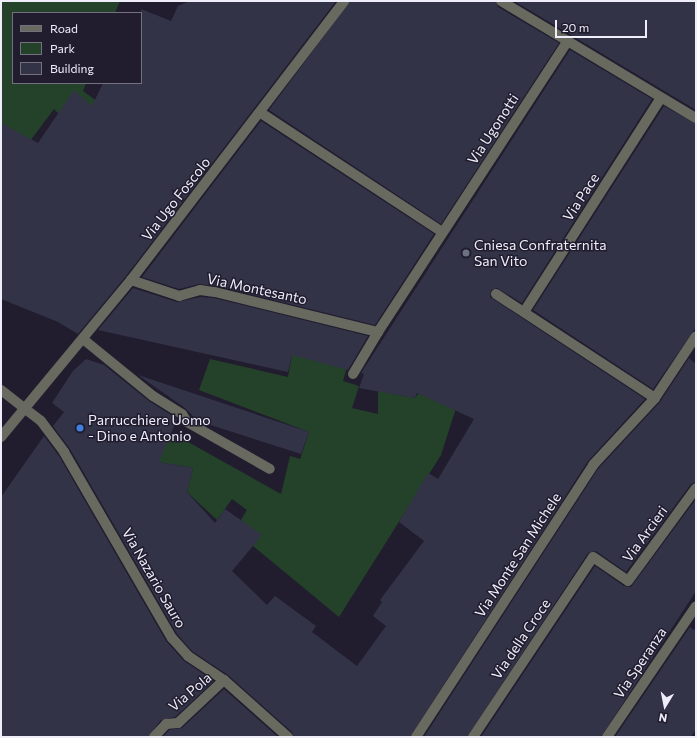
<!DOCTYPE html>
<html>
<head>
<meta charset="utf-8">
<style>
  body { margin:0 }
  #map { position:relative; width:697px; height:738px; overflow:hidden; background:#211d2f; font-family:Commissioner,sans-serif }
  div>[style] { position:absolute }
  .green>* { inset:0; background:#244229 }
  .building>* { inset:0; background:#323347 }
  .service>* { height:10px; margin:-5px; padding:0 5px; transform-origin:5px; border-radius:5px; background:#68695f }
  .minor>* { height:10px; margin:-5px; padding:0 5px; transform-origin:5px; border-radius:5px; background:#68695f }
  .tertiary>* { height:10px; margin:-5px; padding:0 5px; transform-origin:5px; border-radius:5px; background:#68695f }
  .dots>* { width:11px; height:11px; translate:-50% -50%; box-sizing:border-box; border:2px solid #211d2f; border-radius:50% }
  span { translate:-50% -50%; white-space:nowrap; text-align:center; line-height:1.15; -webkit-text-stroke:3px #211d2f; paint-order:stroke }
  .street-label { font-size:14px; color:#efedfa }
  .poi-label { font-size:14px; color:#efedfa }
  .left { translate:0 -50%; text-align:left }
  .frame { position:absolute; inset:0; border:2px solid #efedfa; pointer-events:none }
  .legend { position:absolute; left:12px; top:12px; width:130px; height:72px; box-sizing:border-box; background:#211d2f; border:1px solid #737080; margin:0; padding:5px 7px; list-style:none; font-size:12px; color:#efedfa }
  .legend li { display:flex; align-items:center; gap:8px; height:20px }
  .legend b { width:20px; border:1px solid #737080 }
  .north { position:absolute; left:645px; top:686px; width:40px; height:40px; -webkit-text-stroke:3px #211d2f; paint-order:stroke; rotate:190deg; font-size:11px; font-weight:700; line-height:16px; text-align:center; color:#efedfa }
  .north::after { content:''; display:block; margin:auto; width:14px; height:18px; background:#efedfa; clip-path:polygon(50% 0,100% 100%,50% 72%,0 100%) }
  .scale { position:absolute; left:555px; top:20px; width:92px; height:18px; box-sizing:border-box; border:2px solid #efedfa; border-top:0; padding-left:5px; font-size:12px; line-height:14px; white-space:nowrap; color:#efedfa; -webkit-text-stroke:3px #211d2f; paint-order:stroke }
</style>
</head>
<body>
<div id="map">
  <div class="green">
    <div style="clip-path:polygon(1px 1px,120px 1px,115px 13px,13px 13px,13px 83px,86px 83px,83px 91px,105px 107px,67px 122px,54px 109px,27px 145px,1px 123px)"></div>
    <div style="clip-path:polygon(292px 355px,350px 357px,343px 381px,359px 386px,352px 408px,378px 414px,378px 391px,415px 398px,427px 381px,457px 405px,441px 455px,339px 617px,253px 546px,241px 520px,247px 510px,232px 499px,217px 520px,187px 492px,193px 468px,153px 461px,172px 433px,281px 494px,290px 456px,300px 459px,309px 432px,199px 390px,210px 359px,288px 377px)"></div>
  </div>
  <div class="building">
    <div style="clip-path:polygon(190px 1px,336px 1px,126px 276px,78px 334px,58px 322px,1px 299px,1px 123px,38px 143px,74px 90px,92px 106px,103px 83px,141px 83px,141px 9px,171px 21px,178px 6px)"></div>
    <div style="clip-path:polygon(350px 1px,495px 1px,498px 7px,559px 43px,441px 224px,269px 110px)"></div>
    <div style="clip-path:polygon(514px 1px,696px 1px,696px 110px,571px 35px)"></div>
    <div style="clip-path:polygon(570px 50px,652px 99px,522px 303px,497px 288px,491px 290px,490px 297px,645px 399px,588px 461px,410px 737px,294px 737px,292px 732px,228px 675px,192px 651px,177px 634px,70px 449px,53px 426px,64px 412px,52px 403px,73px 371px,86px 359px,104px 365px,149px 401px,177px 419px,159px 462px,193px 468px,187px 492px,215px 523px,225px 509px,262px 535px,232px 571px,267px 605px,275px 596px,316px 626px,312px 632px,357px 666px,386px 626px,373px 616px,382px 602px,380px 600px,424px 541px,399px 522px,428px 473px,438px 479px,474px 419px,417px 393px,415px 398px,359px 388px,364px 374px,361px 373px)"></div>
    <div style="clip-path:polygon(664px 106px,696px 124px,696px 327px,653px 389px,533px 310px)"></div>
    <div style="clip-path:polygon(261px 121px,434px 234px,375px 325px,216px 286px,199px 284px,179px 289px,142px 277px)"></div>
    <div style="clip-path:polygon(133px 288px,177px 302px,200px 297px,214px 298px,368px 336px,348px 370px,292px 355px,288px 372px,98px 330px)"></div>
    <div style="clip-path:polygon(689px 358px,696px 364px,696px 482px,691px 484px,626px 572px,596px 551px,588px 553px,467px 737px,424px 737px,598px 469px,660px 402px)"></div>
    <div style="clip-path:polygon(138px 375px,309px 432px,301px 454px,198px 421px,185px 408px)"></div>
    <div style="clip-path:polygon(44px 436px,59px 456px,166px 641px,184px 661px,214px 681px,175px 717px,161px 720px,148px 737px,1px 737px,1px 497px)"></div>
    <div style="clip-path:polygon(696px 499px,696px 591px,601px 737px,481px 737px,595px 566px,624px 586px,631px 587px)"></div>
    <div style="clip-path:polygon(690px 627px,696px 631px,696px 729px,691px 737px,615px 737px)"></div>
    <div style="clip-path:polygon(224px 689px,278px 737px,163px 737px,169px 730px,182px 728px)"></div>
  </div>
  <div class="service">
    <div style="left:83px;top:339px;width:90px;rotate:39.2deg"></div>
    <div style="left:153px;top:396px;width:34px;rotate:32deg"></div>
    <div style="left:182px;top:414px;width:9px;rotate:58deg"></div>
    <div style="left:187px;top:422px;width:95px;rotate:29.5deg"></div>
  </div>
  <div class="minor">
    <div style="left:501px;top:1px;width:227px;rotate:31deg"></div>
    <div style="left:261px;top:113px;width:217px;rotate:33.3deg"></div>
    <div style="left:131px;top:280px;width:51px;rotate:18.4deg"></div>
    <div style="left:179px;top:296px;width:22px;rotate:-16deg"></div>
    <div style="left:200px;top:290px;width:15px;rotate:8deg"></div>
    <div style="left:215px;top:292px;width:168px;rotate:13.8deg"></div>
    <div style="left:496px;top:294px;width:190px;rotate:33.2deg"></div>
    <div style="left:655px;top:398px;width:74px;rotate:-56.5deg"></div>
    <div style="left:524px;top:312px;width:254px;rotate:-57.4deg"></div>
    <div style="left:353px;top:374px;width:49px;rotate:-59.2deg"></div>
    <div style="left:378px;top:332px;width:348px;rotate:-56.9deg"></div>
    <div style="left:24px;top:408px;width:21px;rotate:37deg"></div>
    <div style="left:41px;top:421px;width:39px;rotate:53deg"></div>
    <div style="left:64px;top:452px;width:215px;rotate:59.9deg"></div>
    <div style="left:172px;top:638px;width:24px;rotate:48deg"></div>
    <div style="left:188px;top:656px;width:43px;rotate:33.7deg"></div>
    <div style="left:224px;top:680px;width:86px;rotate:41.7deg"></div>
    <div style="left:154px;top:737px;width:18px;rotate:-47deg"></div>
    <div style="left:166px;top:724px;width:12px;rotate:-5deg"></div>
    <div style="left:178px;top:723px;width:63px;rotate:-43.1deg"></div>
    <div style="left:416px;top:737px;width:325px;rotate:-56.9deg"></div>
    <div style="left:593px;top:465px;width:91px;rotate:-47.2deg"></div>
    <div style="left:473px;top:737px;width:216px;rotate:-56.3deg"></div>
    <div style="left:593px;top:557px;width:42px;rotate:34.4deg"></div>
    <div style="left:628px;top:581px;width:115px;rotate:-53.8deg"></div>
    <div style="left:607px;top:737px;width:158px;rotate:-55.8deg"></div>
  </div>
  <div class="tertiary">
    <div style="left:1px;top:390px;width:29px;rotate:38deg"></div>
    <div style="left:1px;top:437px;width:204px;rotate:-50.4deg"></div>
    <div style="left:131px;top:280px;width:351px;rotate:-52.6deg"></div>
  </div>
  <div class="dots">
    <div style="left:466px;top:253px;background:#6b7280"></div>
    <div style="left:80px;top:428px;background:#3f7fe0"></div>
  </div>
  <div class="street-label">
    <span style="left:493px;top:129px;rotate:-57deg">Via Ugonotti</span>
    <span style="left:581px;top:197px;rotate:-57deg">Via Pace</span>
    <span style="left:176px;top:199px;rotate:-52deg">Via Ugo Foscolo</span>
    <span style="left:257px;top:289px;rotate:12deg">Via Montesanto</span>
    <span style="left:645px;top:534px;rotate:-54deg">Via Arcieri</span>
    <span style="left:518px;top:555px;rotate:-57deg">Via Monte San Michele</span>
    <span style="left:154px;top:578px;rotate:60deg">Via Nazario Sauro</span>
    <span style="left:521px;top:639px;rotate:-56deg">Via della Croce</span>
    <span style="left:640px;top:663px;rotate:-56deg">Via Speranza</span>
    <span style="left:190px;top:692px;rotate:-40deg">Via Pola</span>
  </div>
  <div class="poi-label">
    <span class="left" style="left:474px;top:253px">Cniesa Confraternita<br>San Vito</span>
    <span class="left" style="left:88px;top:428px">Parrucchiere Uomo<br>- Dino e Antonio</span>
  </div>
  <div class="frame"></div>
  <ul class="legend">
  <li><b style="height:5px;background:#68695f"></b>Road</li>
  <li><b style="height:11px;background:#244229"></b>Park</li>
  <li><b style="height:11px;background:#323347"></b>Building</li>
  </ul>
  <div class="north">N</div>
  <div class="scale">20 m</div>
</div>
</body>
</html>
